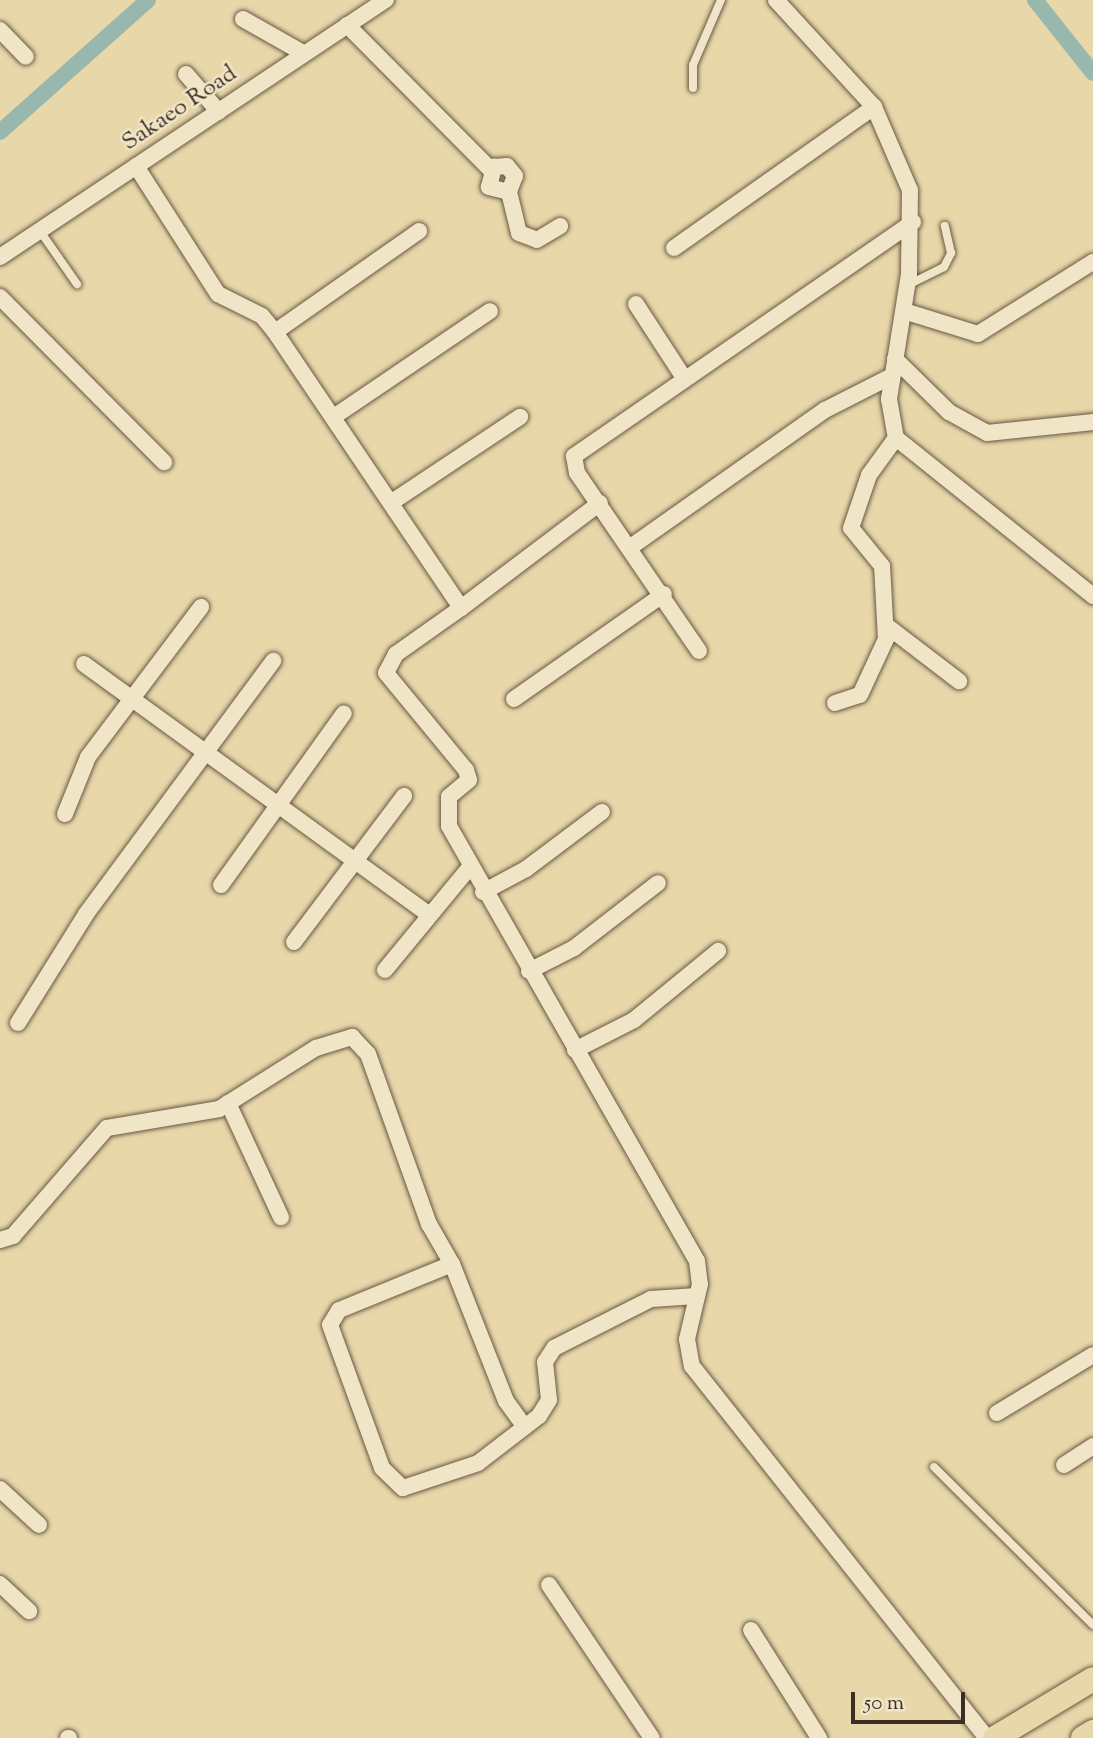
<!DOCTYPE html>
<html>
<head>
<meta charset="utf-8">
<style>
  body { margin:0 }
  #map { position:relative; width:1093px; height:1738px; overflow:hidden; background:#e8d7a9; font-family:"Sorts Mill Goudy",serif }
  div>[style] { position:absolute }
  .canal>* { height:16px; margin:-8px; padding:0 8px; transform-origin:8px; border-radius:8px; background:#98b8ae }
  .roads { filter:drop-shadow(0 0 2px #685844) drop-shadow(0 0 2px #685844) }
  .lane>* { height:8px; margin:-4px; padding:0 4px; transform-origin:4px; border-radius:4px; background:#f0e5c7 }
  .street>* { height:16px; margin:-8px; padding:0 8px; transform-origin:8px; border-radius:8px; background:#f0e5c7 }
  .primary>* { height:24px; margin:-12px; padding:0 12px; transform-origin:12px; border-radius:12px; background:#e8d7a9 }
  span { translate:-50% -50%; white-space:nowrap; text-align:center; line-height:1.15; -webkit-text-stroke:5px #f0e5c7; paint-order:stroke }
  .street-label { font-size:24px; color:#3d2e23 }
  .scale { position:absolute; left:851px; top:1692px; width:114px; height:32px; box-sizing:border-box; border:4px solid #3d2e23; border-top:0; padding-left:9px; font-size:21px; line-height:24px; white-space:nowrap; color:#3d2e23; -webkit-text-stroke:5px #f0e5c7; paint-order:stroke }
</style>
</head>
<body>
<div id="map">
  <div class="canal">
    <div style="left:1035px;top:0;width:93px;rotate:51.5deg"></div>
    <div style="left:0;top:132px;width:198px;rotate:-41.7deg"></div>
  </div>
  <div class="roads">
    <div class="lane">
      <div style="left:693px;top:88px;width:23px;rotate:-90deg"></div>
      <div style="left:693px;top:65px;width:71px;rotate:-66.7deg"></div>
      <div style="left:40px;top:231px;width:65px;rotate:55.1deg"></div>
      <div style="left:908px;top:285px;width:40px;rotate:-26.6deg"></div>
      <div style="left:944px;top:267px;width:16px;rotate:-63deg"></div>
      <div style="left:951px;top:253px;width:28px;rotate:-103deg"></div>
      <div style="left:934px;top:1467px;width:224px;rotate:44.8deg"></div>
    </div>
    <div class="street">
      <div style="left:776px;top:0;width:145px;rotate:47.5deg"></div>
      <div style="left:874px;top:107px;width:90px;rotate:66.6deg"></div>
      <div style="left:910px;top:190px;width:84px;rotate:90.7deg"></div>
      <div style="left:909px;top:274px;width:127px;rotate:99.1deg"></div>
      <div style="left:889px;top:399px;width:40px;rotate:80deg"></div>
      <div style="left:896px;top:438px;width:253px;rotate:38.7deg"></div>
      <div style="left:243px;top:19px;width:69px;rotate:29.5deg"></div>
      <div style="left:347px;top:25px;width:204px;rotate:45.2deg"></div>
      <div style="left:0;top:30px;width:37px;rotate:46deg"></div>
      <div style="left:186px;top:74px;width:50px;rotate:49deg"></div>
      <div style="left:136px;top:166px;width:152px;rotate:57.4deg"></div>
      <div style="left:218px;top:294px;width:49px;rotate:26.6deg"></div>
      <div style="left:262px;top:316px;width:21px;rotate:51deg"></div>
      <div style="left:275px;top:332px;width:333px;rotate:56deg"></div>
      <div style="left:461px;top:608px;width:80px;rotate:144.7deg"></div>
      <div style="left:396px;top:654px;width:21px;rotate:118deg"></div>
      <div style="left:386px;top:673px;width:126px;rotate:50.5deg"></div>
      <div style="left:466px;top:770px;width:10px;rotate:73deg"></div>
      <div style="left:469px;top:780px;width:26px;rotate:140deg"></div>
      <div style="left:449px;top:797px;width:29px;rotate:90deg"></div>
      <div style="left:449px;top:826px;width:501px;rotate:60.31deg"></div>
      <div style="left:697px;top:1261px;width:23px;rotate:83deg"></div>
      <div style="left:700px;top:1284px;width:57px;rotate:103.3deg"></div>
      <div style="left:687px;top:1339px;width:27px;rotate:80deg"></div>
      <div style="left:692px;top:1366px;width:475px;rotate:51.6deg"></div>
      <div style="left:509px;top:192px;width:21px;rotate:-166deg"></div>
      <div style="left:489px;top:187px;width:21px;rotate:-76deg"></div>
      <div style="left:494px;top:167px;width:13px;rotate:-4deg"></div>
      <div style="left:507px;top:166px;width:13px;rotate:51deg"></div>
      <div style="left:515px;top:176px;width:17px;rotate:111deg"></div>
      <div style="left:509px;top:192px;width:42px;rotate:76.3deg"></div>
      <div style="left:519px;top:233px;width:19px;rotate:21deg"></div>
      <div style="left:537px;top:240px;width:27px;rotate:-31deg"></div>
      <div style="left:674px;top:248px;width:245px;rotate:-35.2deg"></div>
      <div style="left:0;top:257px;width:464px;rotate:-33.7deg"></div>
      <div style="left:0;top:297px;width:233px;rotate:45.2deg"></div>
      <div style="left:636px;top:304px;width:88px;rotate:57deg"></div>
      <div style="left:904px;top:311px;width:77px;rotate:17.3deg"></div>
      <div style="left:978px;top:334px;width:136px;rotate:-32.1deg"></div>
      <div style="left:275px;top:332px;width:176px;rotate:-35deg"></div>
      <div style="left:895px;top:359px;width:76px;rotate:44.5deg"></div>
      <div style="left:949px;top:412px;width:43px;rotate:28.9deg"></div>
      <div style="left:987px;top:433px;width:107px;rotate:-5.9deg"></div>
      <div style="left:335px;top:416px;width:187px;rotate:-34.1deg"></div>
      <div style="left:392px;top:502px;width:154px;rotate:-33.6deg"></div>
      <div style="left:632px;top:546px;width:236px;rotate:-35.2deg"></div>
      <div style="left:825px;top:410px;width:75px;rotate:-26.9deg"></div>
      <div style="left:461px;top:608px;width:174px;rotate:-37.1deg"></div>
      <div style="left:887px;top:626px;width:91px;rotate:37.4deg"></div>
      <div style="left:699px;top:651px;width:216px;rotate:-124.4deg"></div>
      <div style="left:577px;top:473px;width:17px;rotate:-100deg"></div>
      <div style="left:574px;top:456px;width:412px;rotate:-34.6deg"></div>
      <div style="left:84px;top:664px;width:425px;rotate:36deg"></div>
      <div style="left:514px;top:699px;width:183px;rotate:-35deg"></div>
      <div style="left:835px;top:703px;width:26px;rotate:-18deg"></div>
      <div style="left:860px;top:695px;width:62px;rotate:-65.1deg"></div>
      <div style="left:886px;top:639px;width:73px;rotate:-93.1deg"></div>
      <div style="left:882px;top:566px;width:49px;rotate:-129.2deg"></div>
      <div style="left:851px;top:528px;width:56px;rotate:-71.2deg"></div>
      <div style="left:869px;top:475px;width:46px;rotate:-53.9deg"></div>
      <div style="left:65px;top:814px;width:61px;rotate:-68deg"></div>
      <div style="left:88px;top:757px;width:188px;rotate:-53deg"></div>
      <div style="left:221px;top:885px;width:211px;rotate:-54.4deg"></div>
      <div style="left:483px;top:892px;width:49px;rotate:-28.1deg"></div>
      <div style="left:526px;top:869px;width:95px;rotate:-36.9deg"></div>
      <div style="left:294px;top:942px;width:183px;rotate:-53deg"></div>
      <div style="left:385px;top:970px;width:132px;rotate:-50.5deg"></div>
      <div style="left:529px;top:971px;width:51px;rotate:-27.1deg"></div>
      <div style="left:574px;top:948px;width:106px;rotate:-37.7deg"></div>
      <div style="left:18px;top:1023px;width:128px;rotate:-58deg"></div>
      <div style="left:86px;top:914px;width:315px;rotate:-53.5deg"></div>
      <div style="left:575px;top:1050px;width:66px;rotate:-27deg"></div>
      <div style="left:634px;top:1020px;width:109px;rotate:-39.4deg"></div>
      <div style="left:228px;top:1103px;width:126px;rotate:65.1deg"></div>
      <div style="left:0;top:1240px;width:14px;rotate:-17deg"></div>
      <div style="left:13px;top:1236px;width:143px;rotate:-49deg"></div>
      <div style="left:107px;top:1128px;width:114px;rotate:-9.6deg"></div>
      <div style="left:219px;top:1109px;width:115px;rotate:-32.2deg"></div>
      <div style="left:316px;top:1048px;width:38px;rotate:-17deg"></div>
      <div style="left:352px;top:1037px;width:23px;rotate:47deg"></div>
      <div style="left:368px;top:1054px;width:181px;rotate:70.3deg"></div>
      <div style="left:429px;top:1224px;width:46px;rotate:60.1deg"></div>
      <div style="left:452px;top:1264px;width:147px;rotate:68.5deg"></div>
      <div style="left:506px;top:1401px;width:32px;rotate:54deg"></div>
      <div style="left:452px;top:1264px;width:122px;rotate:157.8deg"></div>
      <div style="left:339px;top:1310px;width:17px;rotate:121deg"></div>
      <div style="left:330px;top:1325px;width:152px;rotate:70deg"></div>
      <div style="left:382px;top:1468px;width:29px;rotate:44deg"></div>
      <div style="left:403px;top:1488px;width:79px;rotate:-18.4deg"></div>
      <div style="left:478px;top:1463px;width:77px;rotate:-37.6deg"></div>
      <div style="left:539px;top:1416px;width:19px;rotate:-58deg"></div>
      <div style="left:549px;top:1400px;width:38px;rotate:-96deg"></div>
      <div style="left:545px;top:1362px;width:17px;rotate:-57deg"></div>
      <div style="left:554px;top:1348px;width:109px;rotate:-26.8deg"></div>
      <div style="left:651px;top:1299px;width:46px;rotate:-3.7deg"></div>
      <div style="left:997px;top:1413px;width:112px;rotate:-31.1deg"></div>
      <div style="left:1064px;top:1465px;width:35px;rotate:-33deg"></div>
      <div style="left:0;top:1489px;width:53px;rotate:42.7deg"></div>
      <div style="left:0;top:1584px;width:40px;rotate:43deg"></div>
      <div style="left:549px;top:1585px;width:184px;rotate:56.1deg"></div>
      <div style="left:751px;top:1630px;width:128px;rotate:57.8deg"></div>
      <div style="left:68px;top:1738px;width:1px"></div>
    </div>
    <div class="primary">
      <div style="left:995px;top:1738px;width:114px;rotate:-31deg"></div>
      <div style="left:1083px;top:1738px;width:12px;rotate:-31deg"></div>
    </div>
  </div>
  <div class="street-label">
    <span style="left:180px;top:109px;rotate:-34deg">Sakaeo Road</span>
  </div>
  <div class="scale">50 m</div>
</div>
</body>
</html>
